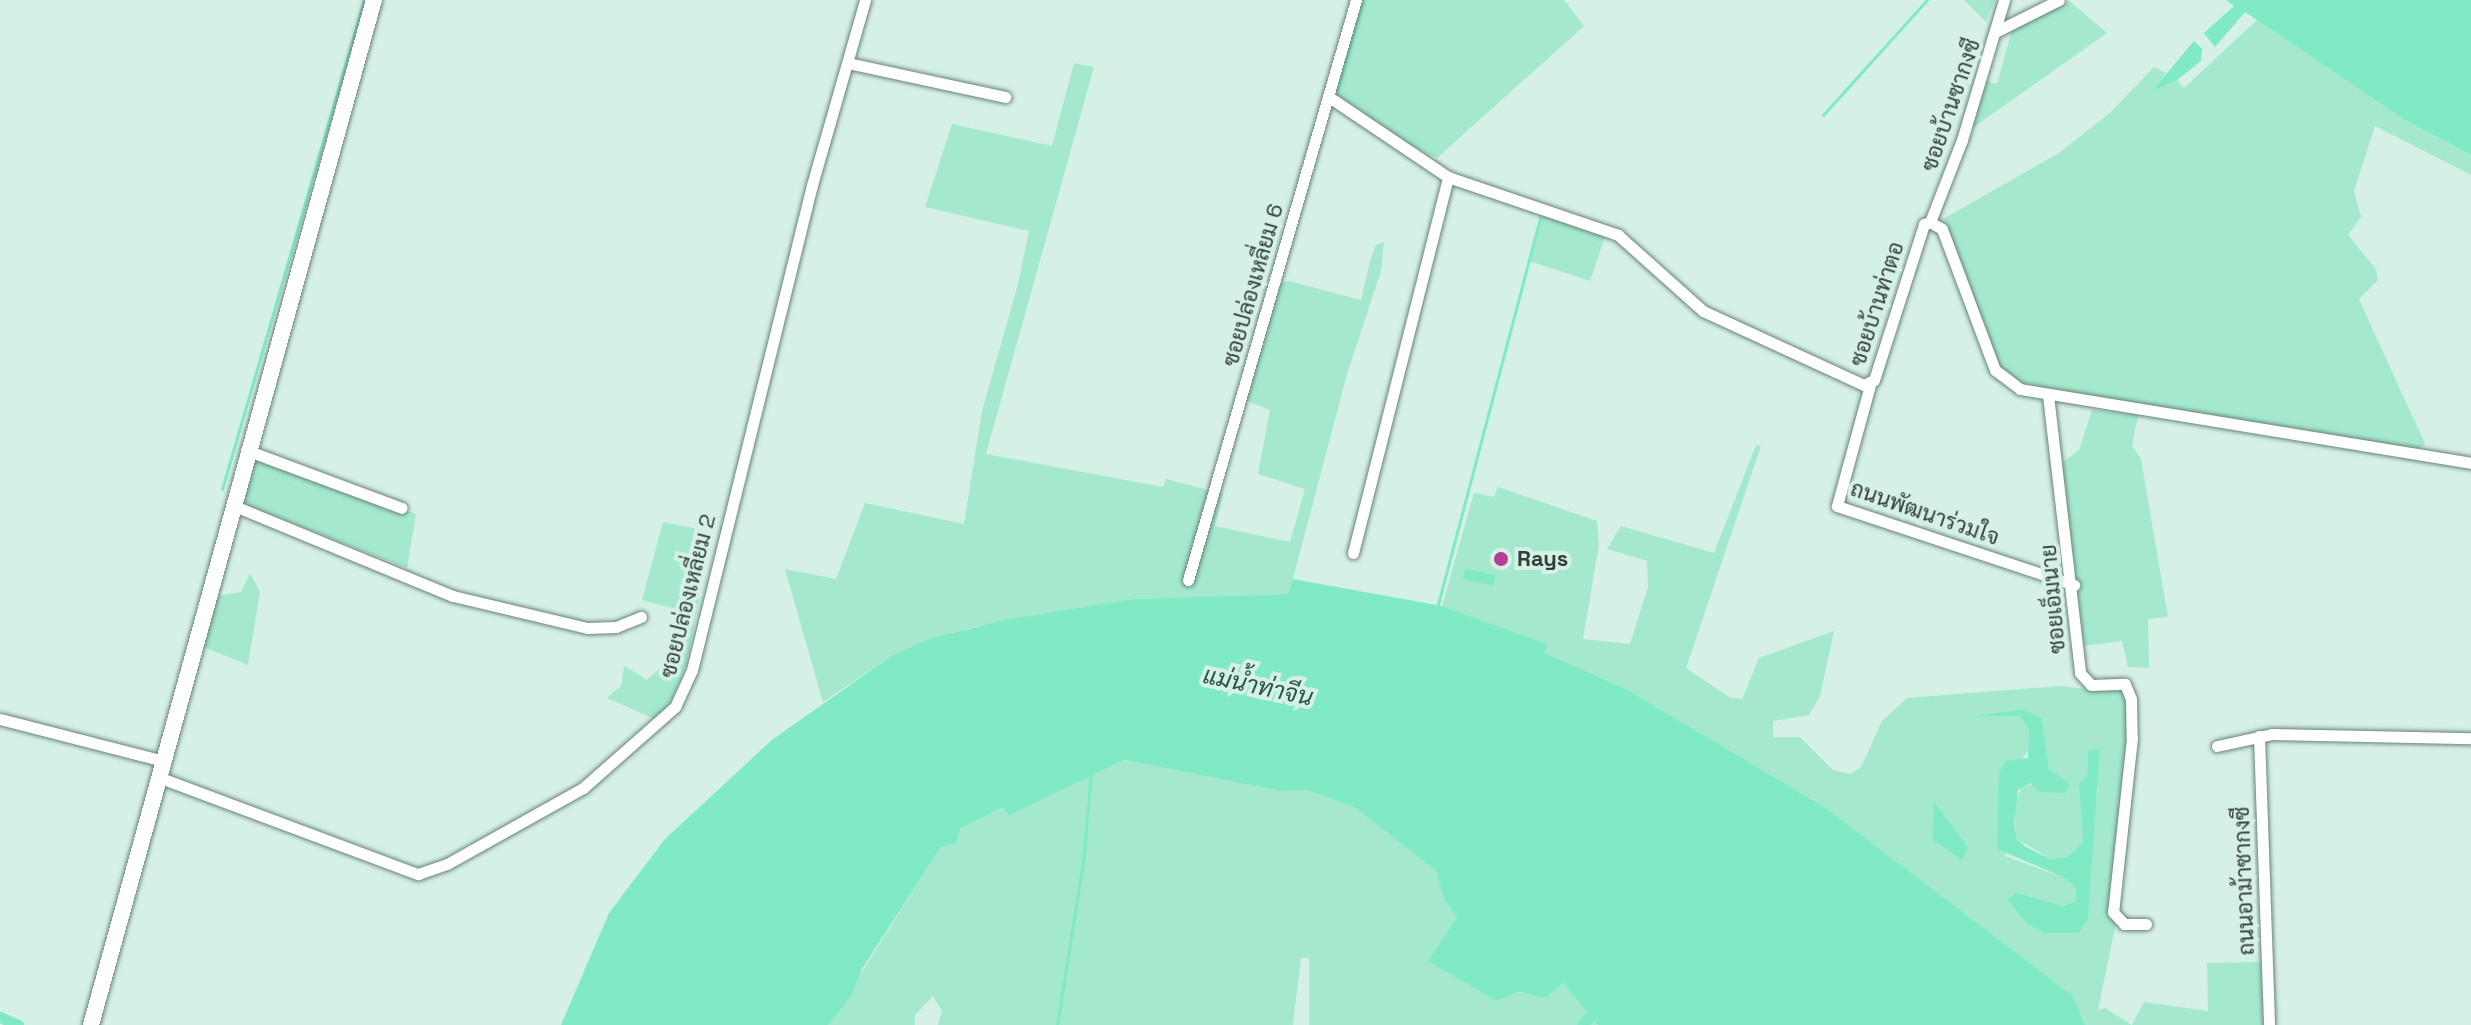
<!DOCTYPE html>
<html>
<head>
<meta charset="utf-8">
<style>
  body { margin:0 }
  #map { position:relative; width:2471px; height:1025px; overflow:hidden; background:#d5f1e5; font-family:"Space Grotesk",Sarabun,sans-serif }
  div>[style] { position:absolute }
  .green>* { inset:0; background:#a4e9ce; transform-origin:0 0 }
  .water>* { inset:0; background:#80eac4; transform-origin:0 0 }
  .stream>* { height:3px; margin:-1.5px; padding:0 1.5px; transform-origin:1.5px; border-radius:1.5px; background:#80eac4 }
  .canal>* { height:11px; margin:-5.5px; padding:0 5.5px; transform-origin:5.5px; border-radius:5.5px; background:#80eac4 }
  .roads { filter:drop-shadow(0 0 2px #698278) drop-shadow(0 0 2px #698278) }
  .street>* { height:11px; margin:-5.5px; padding:0 5.5px; transform-origin:5.5px; border-radius:5.5px; background:#fff }
  .secondary>* { height:16px; margin:-8px; padding:0 8px; transform-origin:8px; border-radius:8px; background:#fff }
  .dots>* { width:22px; height:22px; translate:-50% -50%; box-sizing:border-box; border:4px solid #d5f1e5; border-radius:50% }
  span { translate:-50% -50%; white-space:nowrap; text-align:center; line-height:1.15; -webkit-text-stroke:8px #d5f1e5; paint-order:stroke }
  .street-label { font-size:22px; color:#333e3a }
  .poi-label { font-size:22px; color:#333e3a; font-weight:700 }
  .left { translate:0 -50%; text-align:left }
  .water-label { font-size:24px; color:#285646; font-style:italic }
</style>
</head>
<body>
<div id="map">
  <div class="green">
    <div style="clip-path:polygon(1359px 0,1564px 0,1584px 26px,1437px 158px,1404px 142px,1335px 93px)"></div>
    <div style="clip-path:polygon(1964px 0,1995px 0,1986px 22px)"></div>
    <div style="clip-path:polygon(2069px 1px,2107px 33px,1971px 129px,1986px 81px,1997px 84px,2012px 30px)"></div>
    <div style="clip-path:polygon(2257px 20px,2405px 120px,2471px 155px,2471px 175px,2375px 126px,2354px 191px,2361px 217px,2348px 235px,2376px 269px,2378px 280px,2359px 299px,2425px 444px,2418px 449px,2015px 384px,1992px 357px,1943px 219px,2059px 153px,2111px 112px,2154px 67px,2166px 73px,2153px 90px,2177px 80px,2184px 88px)"></div>
    <div style="clip-path:polygon(1074px 63px,1094px 67px,986px 454px,1163px 487px,1166px 479px,1223px 494px,1215px 526px,1290px 542px,1305px 489px,1258px 474px,1270px 410px,1245px 400px,1279px 283px,1289px 281px,1361px 300px,1370px 261px,1376px 245px,1384px 242px,1381px 271px,1347px 374px,1289px 594px,1134px 599px,969px 628px,890px 657px,823px 702px,785px 569px,836px 579px,865px 503px,964px 524px,982px 411px,1018px 284px,1029px 231px,925px 207px,952px 124px,1052px 146px)"></div>
    <div style="left:1543px;top:213px;width:66px;height:50px;rotate:18deg"></div>
    <div style="clip-path:polygon(2092px 410px,2138px 415px,2132px 446px,2141px 459px,2168px 617px,2148px 619px,2149px 668px,2128px 667px,2122px 641px,2084px 646px,2062px 463px,2079px 450px)"></div>
    <div style="clip-path:polygon(evenodd,1756px 445px,1761px 446px,1686px 668px,1729px 697px,1742px 699px,1759px 658px,1834px 631px,1820px 696px,1809px 715px,1773px 721px,1773px 737px,1800px 737px,1833px 770px,1851px 774px,1861px 767px,1882px 721px,1907px 698px,2059px 686px,2096px 690px,2127px 680px,2137px 755px,2120px 904px,2098px 1010px,2105px 1008px,2132px 1025px,2144px 1002px,2208px 1011px,2207px 963px,2261px 962px,2263px 1025px,2085px 1025px,2073px 996px,1826px 808px,1626px 689px,1545px 653px,1546px 644px,1442px 606px,1474px 493px,1494px 497px,1498px 487px,1597px 521px,1599px 544px,1583px 639px,1630px 644px,1648px 587px,1647px 561px,1607px 549px,1621px 526px,1714px 553px,1756px 445px,2025px 709px,2042px 719px,2049px 769px,2069px 784px,2023px 785px,2013px 806px,2017px 839px,2051px 859px,2068px 857px,2083px 841px,2079px 784px,2087px 777px,2088px 752px,2098px 788px,2079px 933px,2044px 933px,2028px 925px,2007px 900px,2015px 892px,2062px 907px,2075px 902px,2076px 888px,2063px 877px,2005px 856px,2019px 763px,2031px 747px,2029px 730px,2020px 716px,1969px 717px,2025px 709px,1756px 445px,1934px 803px,1968px 847px,1956px 857px,1934px 823px,1934px 803px)"></div>
    <div style="clip-path:polygon(254px 458px,416px 514px,407px 568px,249px 506px,242px 500px)"></div>
    <div style="clip-path:polygon(663px 522px,712px 532px,687px 662px,673px 697px,657px 720px,607px 698px,621px 686px,624px 666px,647px 680px,667px 661px,674px 609px,642px 600px)"></div>
    <div style="clip-path:polygon(250px 573px,260px 592px,248px 665px,204px 647px,218px 596px,241px 592px)"></div>
    <div style="clip-path:polygon(1124px 760px,1281px 791px,1308px 789px,1354px 807px,1436px 871px,1444px 899px,1457px 917px,1429px 961px,1496px 1001px,1519px 992px,1545px 998px,1563px 983px,1598px 1025px,1309px 1025px,1309px 958px,1301px 958px,1293px 1025px,938px 1025px,942px 1011px,933px 996px,915px 1015px,915px 1025px,828px 1025px,941px 847px,956px 843px,961px 828px,1002px 808px,1011px 814px)"></div>
  </div>
  <div class="water">
    <div style="clip-path:polygon(2226px 0,2471px 0,2471px 155px,2405px 120px,2245px 12px,2215px 47px,2204px 33px,2234px 6px)"></div>
    <div style="clip-path:polygon(2194px 41px,2202px 49px,2201px 61px,2177px 80px,2152px 91px)"></div>
    <div style="left:1465px;top:569px;width:31px;height:11px;rotate:11deg"></div>
    <div style="clip-path:polygon(1293px 579px,1442px 606px,1547px 644px,1545px 653px,1626px 689px,1826px 808px,2073px 996px,2085px 1025px,1598px 1025px,1563px 983px,1545px 998px,1519px 992px,1496px 1001px,1428px 961px,1457px 917px,1444px 899px,1436px 871px,1354px 807px,1308px 790px,1281px 791px,1124px 760px,1010px 815px,1002px 808px,961px 828px,956px 843px,941px 847px,862px 969px,851px 996px,828px 1025px,561px 1025px,609px 913px,665px 839px,773px 739px,890px 657px,929px 639px,1004px 620px,1134px 599px,1288px 594px)"></div>
    <div style="clip-path:polygon(2025px 709px,2042px 719px,2049px 769px,2070px 784px,2065px 793px,2039px 792px,2030px 783px,2018px 790px,2014px 821px,2017px 839px,2026px 847px,2051px 859px,2068px 857px,2083px 841px,2079px 784px,2087px 776px,2088px 751px,2100px 749px,2088px 918px,2079px 933px,2044px 933px,2028px 925px,2007px 900px,2015px 892px,2062px 906px,2075px 902px,2076px 888px,2063px 877px,1997px 849px,1999px 772px,2006px 761px,2028px 758px,2029px 730px,2020px 716px,1967px 717px)"></div>
    <div style="clip-path:polygon(1934px 802px,1968px 847px,1962px 860px,1932px 839px)"></div>
  </div>
  <div class="stream">
    <div style="left:1338px;top:88px;width:91px;rotate:-74.1deg"></div>
    <div style="left:1823px;top:115px;width:155px;rotate:-47.9deg"></div>
    <div style="left:222px;top:489px;width:509px;rotate:-73.81deg"></div>
    <div style="left:1437px;top:608px;width:404px;rotate:-75.2deg"></div>
    <div style="left:1057px;top:1025px;width:164px;rotate:-80.9deg"></div>
    <div style="left:1083px;top:863px;width:91px;rotate:-85deg"></div>
  </div>
  <div class="canal">
    <div style="left:0;top:1017px;width:20px;rotate:24deg"></div>
    <div style="left:1582px;top:1025px;width:25px;rotate:-47deg"></div>
  </div>
  <div class="roads">
    <div class="street">
      <div style="left:1997px;top:31px;width:69px;rotate:-26.6deg"></div>
      <div style="left:848px;top:63px;width:161px;rotate:12.2deg"></div>
      <div style="left:1329px;top:97px;width:143px;rotate:33.9deg"></div>
      <div style="left:1448px;top:177px;width:180px;rotate:18.8deg"></div>
      <div style="left:1618px;top:235px;width:114px;rotate:41.8deg"></div>
      <div style="left:1703px;top:311px;width:177px;rotate:24.7deg"></div>
      <div style="left:1864px;top:385px;width:11px;rotate:-27deg"></div>
      <div style="left:1874px;top:380px;width:164px;rotate:-72.2deg"></div>
      <div style="left:1924px;top:224px;width:6px;rotate:-18deg"></div>
      <div style="left:1930px;top:222px;width:14px;rotate:30deg"></div>
      <div style="left:1942px;top:229px;width:151px;rotate:69.4deg"></div>
      <div style="left:1995px;top:370px;width:31px;rotate:37deg"></div>
      <div style="left:2020px;top:389px;width:457px;rotate:9.3deg"></div>
      <div style="left:1930px;top:222px;width:88px;rotate:-68.7deg"></div>
      <div style="left:1962px;top:140px;width:146px;rotate:-73.3deg"></div>
      <div style="left:1870px;top:385px;width:125px;rotate:105.3deg"></div>
      <div style="left:1837px;top:506px;width:250px;rotate:18.4deg"></div>
      <div style="left:2048px;top:395px;width:280px;rotate:83.4deg"></div>
      <div style="left:2080px;top:673px;width:16px;rotate:47deg"></div>
      <div style="left:2091px;top:685px;width:34px;rotate:-2deg"></div>
      <div style="left:2125px;top:684px;width:16px;rotate:68deg"></div>
      <div style="left:2131px;top:699px;width:39px;rotate:89deg"></div>
      <div style="left:2132px;top:738px;width:175px;rotate:96.2deg"></div>
      <div style="left:2113px;top:912px;width:16px;rotate:47deg"></div>
      <div style="left:2124px;top:924px;width:22px"></div>
      <div style="left:246px;top:450px;width:166px;rotate:20.4deg"></div>
      <div style="left:232px;top:505px;width:239px;rotate:22.4deg"></div>
      <div style="left:453px;top:596px;width:138px;rotate:13.4deg"></div>
      <div style="left:587px;top:628px;width:29px;rotate:-2deg"></div>
      <div style="left:616px;top:627px;width:27px;rotate:-22deg"></div>
      <div style="left:1353px;top:553px;width:388px;rotate:-75.8deg"></div>
      <div style="left:1188px;top:580px;width:604px;rotate:-73.85deg"></div>
      <div style="left:0;top:719px;width:169px;rotate:14.4deg"></div>
      <div style="left:2259px;top:736px;width:289px;rotate:88deg"></div>
      <div style="left:2217px;top:746px;width:56px;rotate:-12.3deg"></div>
      <div style="left:2272px;top:734px;width:199px;rotate:1.2deg"></div>
      <div style="left:158px;top:777px;width:278px;rotate:20.5deg"></div>
      <div style="left:418px;top:874px;width:31px;rotate:-19deg"></div>
      <div style="left:447px;top:864px;width:156px;rotate:-29.2deg"></div>
      <div style="left:583px;top:788px;width:123px;rotate:-41.4deg"></div>
      <div style="left:675px;top:707px;width:41px;rotate:-65.3deg"></div>
      <div style="left:692px;top:670px;width:500px;rotate:-76.1deg"></div>
      <div style="left:812px;top:185px;width:192px;rotate:-74deg"></div>
    </div>
    <div class="secondary">
      <div style="left:91px;top:1025px;width:1063px;rotate:-74.57deg"></div>
    </div>
  </div>
  <div class="dots">
    <div style="left:1501px;top:559px;background:#b63e93"></div>
  </div>
  <div class="street-label">
    <span style="left:1951px;top:105px;rotate:-71deg">ซอยบ้านซากงซี</span>
    <span style="left:1253px;top:285px;rotate:-74deg">ซอยปล่องเหลี่ยม 6</span>
    <span style="left:1877px;top:304px;rotate:-72deg">ซอยบ้านท่าตอ</span>
    <span style="left:1925px;top:513px;rotate:19deg">ถนนพัฒนาร่วมใจ</span>
    <span style="left:688px;top:596px;rotate:-76deg">ซอยปล่องเหลี่ยม 2</span>
    <span style="left:2053px;top:599px;rotate:-95deg">ซอยเอ็มนาย</span>
    <span style="left:2244px;top:881px;rotate:-92deg">ถนนอาม้าซากงซี</span>
  </div>
  <div class="poi-label">
    <span class="left" style="left:1517px;top:559px">Rays</span>
  </div>
  <div class="water-label">
    <span style="left:1258px;top:686px;rotate:12deg">แม่น้ำท่าจีน</span>
  </div>
</div>
</body>
</html>
